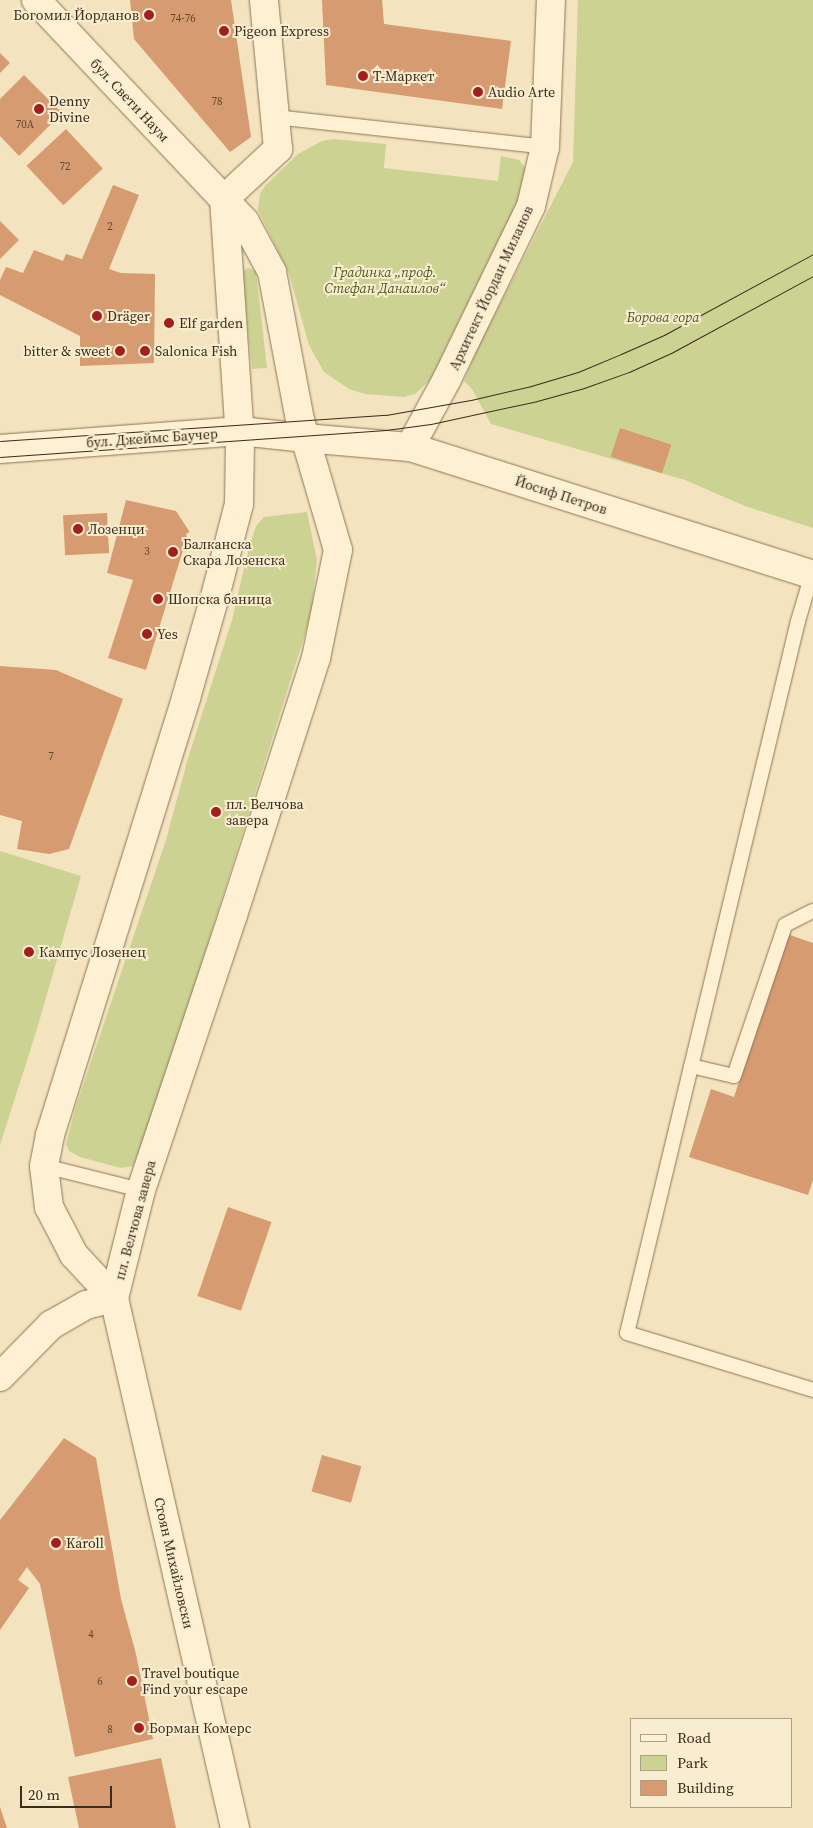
<!DOCTYPE html>
<html>
<head>
<meta charset="utf-8">
<style>
  body { margin:0 }
  #map { position:relative; width:813px; height:1828px; overflow:hidden; background:#f3e4bf; font-family:"Source Serif 4",serif }
  div>[style] { position:absolute }
  .green>* { inset:0; background:#cbd292 }
  .building>* { inset:0; background:#d69b70; transform-origin:0 0 }
  .roads { filter:drop-shadow(0 0 1px #8e7455) drop-shadow(0 0 1px #8e7455) }
  .lane>* { height:14px; margin:-7px; padding:0 7px; transform-origin:7px; border-radius:7px; background:#fdf0d3 }
  .street>* { height:28px; margin:-14px; padding:0 14px; transform-origin:14px; border-radius:14px; background:#fdf0d3 }
  .secondary>* { height:28px; margin:-14px; padding:0 14px; transform-origin:14px; border-radius:14px; background:#fdf0d3 }
  .tram>* { height:1px; margin:-0.5px; padding:0 0.5px; transform-origin:0.5px; border-radius:0.5px; background:#3c2b1b }
  .dots>* { width:14px; height:14px; translate:-50% -50%; box-sizing:border-box; border:2px solid #f9edd0; border-radius:50% }
  span { translate:-50% -50%; white-space:nowrap; text-align:center; line-height:1.15; -webkit-text-stroke:4px #f9edd0; paint-order:stroke }
  .number-label { font-size:11px; color:#624730 }
  .number-label span { -webkit-text-stroke-width:0 }
  .poi-label { font-size:14px; color:#3c2b1b }
  .right { translate:-100% -50%; text-align:right }
  .left { translate:0 -50%; text-align:left }
  .street-label { font-size:14px; color:#3c2b1b }
  .park-label { font-size:14px; color:#4c5b1f; font-style:italic }
  .legend { position:absolute; left:630px; top:1718px; width:162px; height:90px; box-sizing:border-box; background:#f9edd0; border:1px solid #ad9f88; margin:0; padding:6px 9px; list-style:none; font-size:15px; color:#3c2b1b }
  .legend li { display:flex; align-items:center; gap:10px; height:25px }
  .legend b { width:25px; border:1px solid #ad9f88 }
  .scale { position:absolute; left:20px; top:1786px; width:92px; height:22px; box-sizing:border-box; border:2px solid #3c2b1b; border-top:0; padding-left:6px; font-size:15px; line-height:18px; white-space:nowrap; color:#3c2b1b; -webkit-text-stroke:4px #f9edd0; paint-order:stroke }
</style>
</head>
<body>
<div id="map">
  <div class="green">
    <div style="clip-path:polygon(578px 0,813px 0,813px 528px,745px 506px,685px 480px,491px 424px,472px 389px,464px 381px,479px 345px,573px 162px)"></div>
    <div style="clip-path:polygon(333px 139px,386px 144px,384px 168px,498px 181px,501px 156px,519px 160px,526px 169px,522px 193px,430px 380px,415px 394px,404px 397px,365px 394px,349px 389px,324px 372px,309px 345px,289px 274px,258px 210px,260px 194px,265px 186px,298px 154px,322px 141px)"></div>
    <div style="clip-path:polygon(248px 268px,256px 271px,267px 368px,252px 369px,242px 272px)"></div>
    <div style="clip-path:polygon(307px 512px,317px 560px,311px 615px,164px 1083px,133px 1166px,121px 1168px,80px 1157px,69px 1151px,66px 1144px,76px 1106px,166px 840px,188px 758px,232px 620px,249px 547px,256px 526px,264px 517px)"></div>
    <div style="clip-path:polygon(0 851px,81px 876px,37px 1029px,0 1145px)"></div>
  </div>
  <div class="building">
    <div style="clip-path:polygon(130px 0,231px 0,251px 137px,230px 152px,134px 39px)"></div>
    <div style="clip-path:polygon(322px 0,382px 0,384px 24px,511px 41px,502px 109px,326px 85px)"></div>
    <div style="clip-path:polygon(0 53px,10px 63px,0 73px)"></div>
    <div style="clip-path:polygon(24px 75px,62px 113px,19px 156px,0 136px,0 99px)"></div>
    <div style="left:66px;top:129px;width:54px;height:54px;rotate:47deg"></div>
    <div style="clip-path:polygon(113px 185px,139px 195px,109px 269px,121px 273px,155px 274px,154px 363px,80px 366px,80px 336px,0 295px,0 280px,6px 267px,23px 273px,34px 250px,63px 261px,66px 254px,82px 259px)"></div>
    <div style="clip-path:polygon(0 221px,19px 240px,0 259px)"></div>
    <div style="left:620px;top:428px;width:54px;height:30px;rotate:18deg"></div>
    <div style="clip-path:polygon(126px 500px,176px 511px,189px 531px,146px 670px,108px 658px,133px 580px,107px 573px)"></div>
    <div style="left:107px;top:513px;width:40px;height:44px;rotate:87deg"></div>
    <div style="clip-path:polygon(0 666px,56px 670px,123px 699px,69px 849px,49px 854px,17px 849px,22px 821px,0 815px)"></div>
    <div style="clip-path:polygon(787px 934px,813px 943px,813px 1180px,808px 1195px,689px 1157px,711px 1089px,734px 1097px)"></div>
    <div style="left:228px;top:1207px;width:46px;height:94px;rotate:19deg"></div>
    <div style="clip-path:polygon(64px 1438px,96px 1458px,121px 1599px,136px 1654px,153px 1739px,75px 1757px,40px 1584px,27px 1567px,18px 1580px,29px 1588px,0 1630px,0 1520px)"></div>
    <div style="left:322px;top:1455px;width:41px;height:38px;rotate:16deg"></div>
    <div style="clip-path:polygon(161px 1758px,176px 1828px,79px 1828px,68px 1777px)"></div>
    <div style="clip-path:polygon(0 1807px,7px 1828px,0 1828px)"></div>
  </div>
  <div class="roads">
    <div class="lane">
      <div style="left:275px;top:117px;width:272px;rotate:6.3deg"></div>
      <div style="left:812px;top:574px;width:49px;rotate:106.6deg"></div>
      <div style="left:798px;top:621px;width:732px;rotate:103.5deg"></div>
      <div style="left:627px;top:1333px;width:195px;rotate:17deg"></div>
      <div style="left:691px;top:1066px;width:44px;rotate:13.1deg"></div>
      <div style="left:734px;top:1076px;width:159px;rotate:-71.3deg"></div>
      <div style="left:785px;top:925px;width:31px;rotate:-27deg"></div>
      <div style="left:44px;top:1166px;width:100px;rotate:13.9deg"></div>
    </div>
    <div class="street">
      <div style="left:304px;top:438px;width:106px;rotate:4.9deg"></div>
      <div style="left:410px;top:447px;width:423px;rotate:17.6deg"></div>
      <div style="left:410px;top:447px;width:77px;rotate:-61.4deg"></div>
      <div style="left:447px;top:379px;width:192px;rotate:-64.1deg"></div>
      <div style="left:531px;top:206px;width:61px;rotate:-76.7deg"></div>
      <div style="left:545px;top:147px;width:147px;rotate:-87.7deg"></div>
      <div style="left:0;top:1377px;width:73px;rotate:-45.6deg"></div>
      <div style="left:51px;top:1325px;width:40px;rotate:-29.7deg"></div>
      <div style="left:86px;top:1305px;width:29px;rotate:-14deg"></div>
    </div>
    <div class="secondary">
      <div style="left:36px;top:0;width:305px;rotate:46.7deg"></div>
      <div style="left:245px;top:222px;width:57px;rotate:61.6deg"></div>
      <div style="left:272px;top:272px;width:151px;rotate:79.3deg"></div>
      <div style="left:300px;top:420px;width:135px;rotate:73.7deg"></div>
      <div style="left:338px;top:550px;width:110px;rotate:101.5deg"></div>
      <div style="left:316px;top:658px;width:270px;rotate:107.9deg"></div>
      <div style="left:233px;top:915px;width:290px;rotate:108.5deg"></div>
      <div style="left:141px;top:1190px;width:111px;rotate:104deg"></div>
      <div style="left:114px;top:1298px;width:544px;rotate:77.14deg"></div>
      <div style="left:224px;top:199px;width:74px;rotate:-42.8deg"></div>
      <div style="left:278px;top:149px;width:150px;rotate:-95.4deg"></div>
      <div style="left:0;top:449px;width:241px;rotate:-4.3deg"></div>
      <div style="left:240px;top:431px;width:64px;rotate:6.2deg"></div>
      <div style="left:114px;top:1298px;width:59px;rotate:-132.9deg"></div>
      <div style="left:74px;top:1255px;width:54px;rotate:-117.5deg"></div>
      <div style="left:49px;top:1207px;width:41px;rotate:-97deg"></div>
      <div style="left:44px;top:1166px;width:32px;rotate:-79deg"></div>
      <div style="left:50px;top:1135px;width:458px;rotate:-72.7deg"></div>
      <div style="left:186px;top:698px;width:113px;rotate:-74.1deg"></div>
      <div style="left:217px;top:589px;width:88px;rotate:-75.5deg"></div>
      <div style="left:239px;top:504px;width:65px;rotate:-89.1deg"></div>
      <div style="left:240px;top:439px;width:241px;rotate:-93.8deg"></div>
    </div>
  </div>
  <div class="tram">
    <div style="left:0;top:441px;width:387px;rotate:-3.9deg"></div>
    <div style="left:386px;top:415px;width:86px;rotate:-10deg"></div>
    <div style="left:471px;top:400px;width:62px;rotate:-13.1deg"></div>
    <div style="left:531px;top:386px;width:49px;rotate:-16.6deg"></div>
    <div style="left:578px;top:372px;width:47px;rotate:-22.7deg"></div>
    <div style="left:621px;top:354px;width:47px;rotate:-23.8deg"></div>
    <div style="left:664px;top:335px;width:170px;rotate:-28.5deg"></div>
    <div style="left:0;top:457px;width:387px;rotate:-4deg"></div>
    <div style="left:386px;top:430px;width:45px;rotate:-7.6deg"></div>
    <div style="left:431px;top:424px;width:108px;rotate:-12.2deg"></div>
    <div style="left:537px;top:401px;width:49px;rotate:-15.5deg"></div>
    <div style="left:584px;top:388px;width:48px;rotate:-19.6deg"></div>
    <div style="left:629px;top:372px;width:48px;rotate:-24.4deg"></div>
    <div style="left:673px;top:352px;width:159px;rotate:-28.5deg"></div>
  </div>
  <div class="dots">
    <div style="left:149px;top:15px;background:#a41e1e"></div>
    <div style="left:224px;top:31px;background:#a41e1e"></div>
    <div style="left:363px;top:76px;background:#a41e1e"></div>
    <div style="left:478px;top:92px;background:#a41e1e"></div>
    <div style="left:39px;top:109px;background:#a41e1e"></div>
    <div style="left:97px;top:316px;background:#a41e1e"></div>
    <div style="left:169px;top:323px;background:#a41e1e"></div>
    <div style="left:120px;top:351px;background:#a41e1e"></div>
    <div style="left:145px;top:351px;background:#a41e1e"></div>
    <div style="left:78px;top:529px;background:#a41e1e"></div>
    <div style="left:173px;top:552px;background:#a41e1e"></div>
    <div style="left:158px;top:599px;background:#a41e1e"></div>
    <div style="left:147px;top:634px;background:#a41e1e"></div>
    <div style="left:216px;top:812px;background:#a41e1e"></div>
    <div style="left:29px;top:952px;background:#a41e1e"></div>
    <div style="left:56px;top:1543px;background:#a41e1e"></div>
    <div style="left:132px;top:1681px;background:#a41e1e"></div>
    <div style="left:139px;top:1728px;background:#a41e1e"></div>
  </div>
  <div class="number-label">
    <span style="left:183px;top:19px">74-76</span>
    <span style="left:217px;top:102px">78</span>
    <span style="left:25px;top:125px">70A</span>
    <span style="left:65px;top:167px">72</span>
    <span style="left:110px;top:227px">2</span>
    <span style="left:147px;top:552px">3</span>
    <span style="left:51px;top:757px">7</span>
    <span style="left:91px;top:1635px">4</span>
    <span style="left:100px;top:1682px">6</span>
    <span style="left:110px;top:1730px">8</span>
  </div>
  <div class="poi-label">
    <span class="right" style="left:139px;top:15px">Богомил Йорданов</span>
    <span class="left" style="left:234px;top:31px">Pigeon Express</span>
    <span class="left" style="left:373px;top:76px">Т-Маркет</span>
    <span class="left" style="left:488px;top:92px">Audio Arte</span>
    <span class="left" style="left:49px;top:109px">Denny<br>Divine</span>
    <span class="left" style="left:107px;top:316px">Dräger</span>
    <span class="left" style="left:179px;top:323px">Elf garden</span>
    <span class="right" style="left:110px;top:351px">bitter &amp; sweet</span>
    <span class="left" style="left:155px;top:351px">Salonica Fish</span>
    <span class="left" style="left:88px;top:529px">Лозенци</span>
    <span class="left" style="left:183px;top:552px">Балканска<br>Скара Лозенска</span>
    <span class="left" style="left:168px;top:599px">Шопска баница</span>
    <span class="left" style="left:157px;top:634px">Yes</span>
    <span class="left" style="left:226px;top:812px">пл. Велчова<br>завера</span>
    <span class="left" style="left:39px;top:952px">Кампус Лозенец</span>
    <span class="left" style="left:66px;top:1543px">Karoll</span>
    <span class="left" style="left:142px;top:1681px">Travel boutique<br>Find your escape</span>
    <span class="left" style="left:149px;top:1728px">Борман Комерс</span>
  </div>
  <div class="street-label">
    <span style="left:130px;top:100px;rotate:47deg">бул. Свети Наум</span>
    <span style="left:491px;top:288px;rotate:-65deg">Архитект Йордан Миланов</span>
    <span style="left:152px;top:438px;rotate:-4deg">бул. Джеймс Баучер</span>
    <span style="left:561px;top:495px;rotate:18deg">Йосиф Петров</span>
    <span style="left:135px;top:1220px;rotate:-75deg">пл. Велчова завера</span>
    <span style="left:174px;top:1563px;rotate:77deg">Стоян Михайловски</span>
  </div>
  <div class="park-label">
    <span style="left:385px;top:280px">Градинка „проф.<br>Стефан Данаилов“</span>
    <span style="left:663px;top:317px">Борова гора</span>
  </div>
  <ul class="legend">
  <li><b style="height:6px;background:#fdf0d3"></b>Road</li>
  <li><b style="height:14px;background:#cbd292"></b>Park</li>
  <li><b style="height:14px;background:#d69b70"></b>Building</li>
  </ul>
  <div class="scale">20 m</div>
</div>
</body>
</html>
